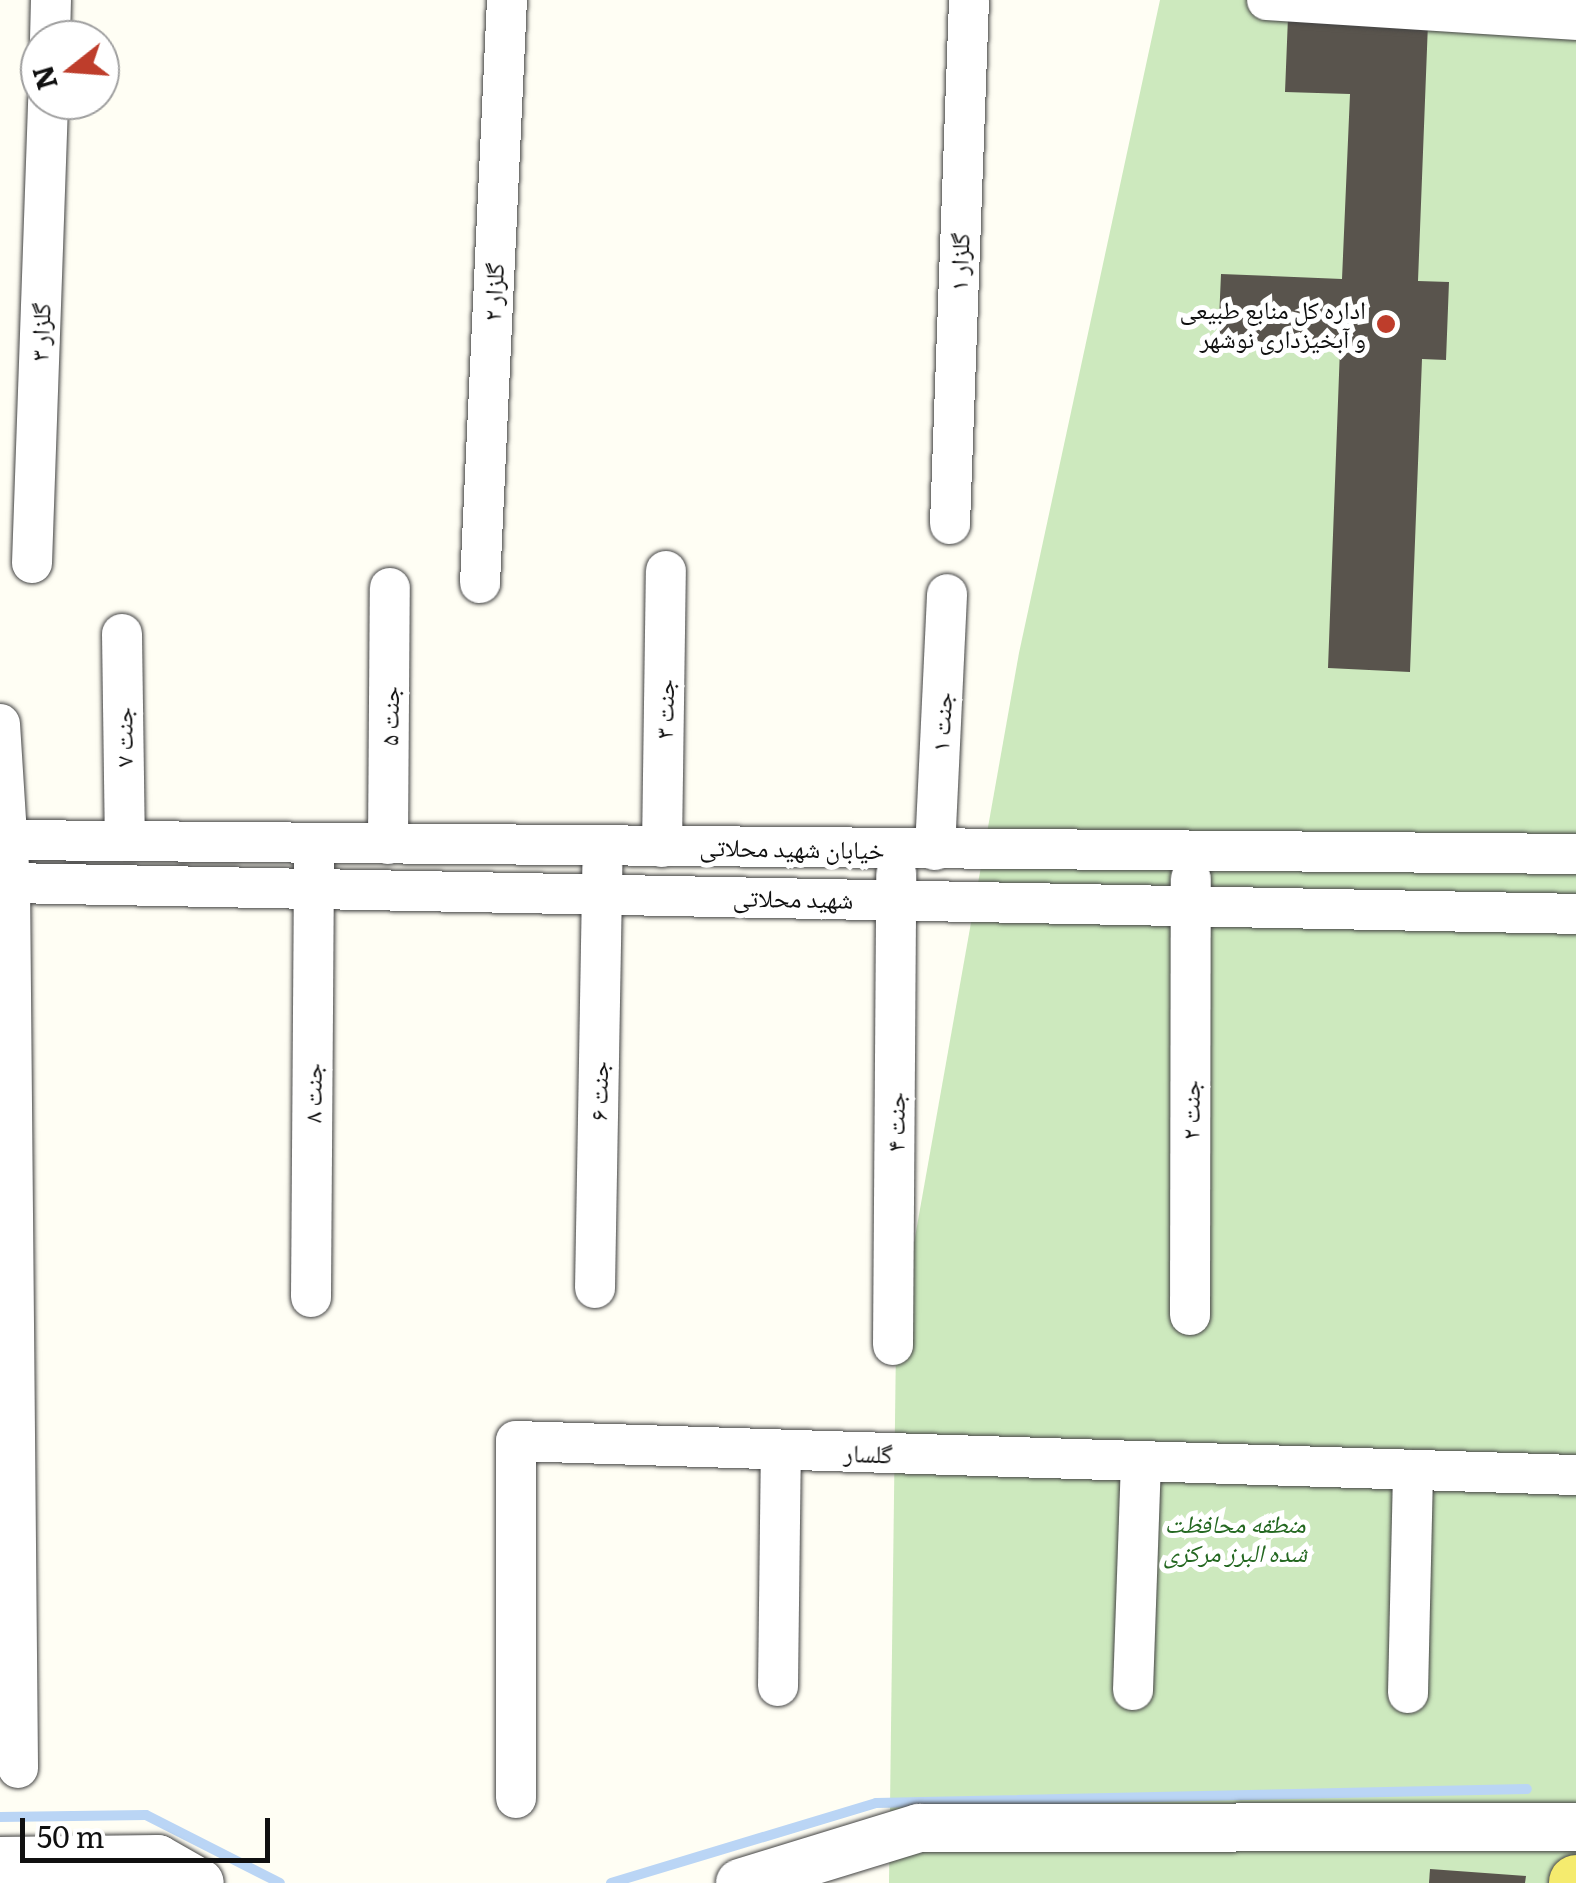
<!DOCTYPE html>
<html>
<head>
<meta charset="utf-8">
<style>
  body { margin:0 }
  #map { position:relative; width:1576px; height:1883px; overflow:hidden; background:#fffef4; font-family:Literata,"Noto Naskh Arabic",serif }
  div>[style] { position:absolute }
  .green>* { inset:0; background:#cde9be }
  .stream>* { height:10px; margin:-5px; padding:0 5px; transform-origin:5px; border-radius:5px; background:#bad5f5 }
  .building>* { inset:0; background:#59544d }
  .roads { filter:drop-shadow(0 0 2px #434343) drop-shadow(0 0 2px #434343) }
  .minor>* { height:40px; margin:-20px; padding:0 20px; transform-origin:20px; border-radius:20px; background:#fff }
  .tertiary>* { height:48px; margin:-24px; padding:0 24px; transform-origin:24px; border-radius:24px; background:#fff }
  .primary>* { height:55px; margin:-27.5px; padding:0 27.5px; transform-origin:27.5px; border-radius:27.5px; background:#f5eb6e }
  .dots>* { width:28px; height:28px; translate:-50% -50%; box-sizing:border-box; border:5px solid #fff; border-radius:50% }
  span { translate:-50% -50%; white-space:nowrap; text-align:center; line-height:1.15; -webkit-text-stroke:10px #fff; paint-order:stroke }
  .street-label { font-size:25px; color:#101010 }
  .poi-label { font-size:25px; color:#101010 }
  .right { translate:-100% -50%; text-align:right }
  .park-label { font-size:25px; color:#246821; font-style:italic }
  .north { position:absolute; left:20px; top:20px; width:100px; height:100px; box-sizing:border-box; background:#fff; border:2px solid #9f9f9f; border-radius:50%; rotate:253deg; font-size:28px; font-weight:700; line-height:40px; text-align:center; color:#101010 }
  .north::after { content:''; display:block; margin:auto; width:35px; height:45px; background:#be3d2b; clip-path:polygon(50% 0,100% 100%,50% 72%,0 100%) }
  .scale { position:absolute; left:20px; top:1818px; width:250px; height:45px; box-sizing:border-box; border:5px solid #101010; border-top:0; padding-left:12px; font-size:30px; line-height:35px; white-space:nowrap; color:#101010; -webkit-text-stroke:8px #fff; paint-order:stroke }
</style>
</head>
<body>
<div id="map">
  <div class="green">
    <div style="clip-path:polygon(1160px 0,1576px 0,1576px 1883px,889px 1883px,896px 1344px,1019px 653px)"></div>
  </div>
  <div class="stream">
    <div style="left:0;top:1817px;width:146px;rotate:-0.8deg"></div>
    <div style="left:146px;top:1815px;width:150px;rotate:26.9deg"></div>
    <div style="left:611px;top:1883px;width:277px;rotate:-16.8deg"></div>
    <div style="left:876px;top:1803px;width:651px;rotate:-1.23deg"></div>
  </div>
  <div class="building">
    <div style="clip-path:polygon(1288px 17px,1428px 23px,1418px 281px,1449px 282px,1446px 360px,1422px 359px,1410px 672px,1328px 668px,1340px 348px,1218px 343px,1221px 274px,1342px 279px,1350px 94px,1285px 92px)"></div>
    <div style="clip-path:polygon(1430px 1869px,1526px 1876px,1525px 1883px,1429px 1883px)"></div>
  </div>
  <div class="roads">
    <div class="minor">
      <div style="left:1267px;top:0;width:310px;rotate:3.7deg"></div>
      <div style="left:50px;top:40px;width:40px;rotate:-88.6deg"></div>
      <div style="left:950px;top:524px;width:524px;rotate:-87.92deg"></div>
      <div style="left:32px;top:563px;width:463px;rotate:-88deg"></div>
      <div style="left:480px;top:583px;width:584px;rotate:-87.35deg"></div>
      <div style="left:122px;top:634px;width:207px;rotate:89.2deg"></div>
      <div style="left:0;top:724px;width:159px;rotate:86.4deg"></div>
      <div style="left:10px;top:883px;width:885px;rotate:89.48deg"></div>
      <div style="left:9px;top:840px;width:1567px;rotate:0.51deg"></div>
      <div style="left:388px;top:844px;width:256px;rotate:-89.6deg"></div>
      <div style="left:662px;top:847px;width:276px;rotate:-89.2deg"></div>
      <div style="left:935px;top:850px;width:256px;rotate:-87.3deg"></div>
      <div style="left:10px;top:883px;width:1566px;rotate:1.13deg"></div>
      <div style="left:595px;top:1288px;width:421px;rotate:-89deg"></div>
      <div style="left:311px;top:1297px;width:436px;rotate:-89.6deg"></div>
      <div style="left:1190px;top:1315px;width:436px;rotate:-89.9deg"></div>
      <div style="left:893px;top:1345px;width:471px;rotate:-89.6deg"></div>
      <div style="left:778px;top:1686px;width:236px;rotate:-89.3deg"></div>
      <div style="left:1133px;top:1690px;width:229px;rotate:-88deg"></div>
      <div style="left:1408px;top:1693px;width:223px;rotate:-88.7deg"></div>
      <div style="left:516px;top:1798px;width:357px;rotate:-90deg"></div>
      <div style="left:516px;top:1441px;width:1061px;rotate:1.84deg"></div>
    </div>
    <div class="tertiary">
      <div style="left:0;top:1861px;width:158px;rotate:-0.7deg"></div>
      <div style="left:158px;top:1859px;width:48px;rotate:29.7deg"></div>
      <div style="left:740px;top:1883px;width:187px;rotate:-17.1deg"></div>
      <div style="left:919px;top:1828px;width:657px;rotate:-0.09deg"></div>
    </div>
    <div class="primary">
      <div style="left:1576px;top:1883px;width:1px;rotate:-90deg"></div>
    </div>
  </div>
  <div class="dots">
    <div style="left:1386px;top:324px;background:#be3d2b"></div>
  </div>
  <div class="street-label">
    <span style="left:959px;top:262px;rotate:-88deg">گلزار ۱</span>
    <span style="left:493px;top:292px;rotate:-87deg">گلزار ۲</span>
    <span style="left:40px;top:332px;rotate:-88deg">گلزار ۳</span>
    <span style="left:664px;top:709px;rotate:-89deg">جنت ۳</span>
    <span style="left:389px;top:716px;rotate:-89deg">جنت ۵</span>
    <span style="left:941px;top:722px;rotate:-87deg">جنت ۱</span>
    <span style="left:123px;top:737px;rotate:-91deg">جنت ۷</span>
    <span style="left:792px;top:848px;rotate:1deg">خیابان شهید محلاتی</span>
    <span style="left:793px;top:898px;rotate:1deg">شهید محلاتی</span>
    <span style="left:598px;top:1091px;rotate:-89deg">جنت ۶</span>
    <span style="left:312px;top:1093px;rotate:-90deg">جنت ۸</span>
    <span style="left:1190px;top:1110px;rotate:-90deg">جنت ۲</span>
    <span style="left:895px;top:1122px;rotate:-90deg">جنت ۴</span>
    <span style="left:868px;top:1453px;rotate:2deg">گلسار</span>
  </div>
  <div class="poi-label">
    <span class="right" style="left:1366px;top:324px">اداره كل منابع طبيعی<br>و آبخيزداری نوشهر</span>
  </div>
  <div class="park-label">
    <span style="left:1235px;top:1538px">منطقه محافظت<br>شده البرز مرکزی</span>
  </div>
  <div class="north">N</div>
  <div class="scale">50 m</div>
</div>
</body>
</html>
